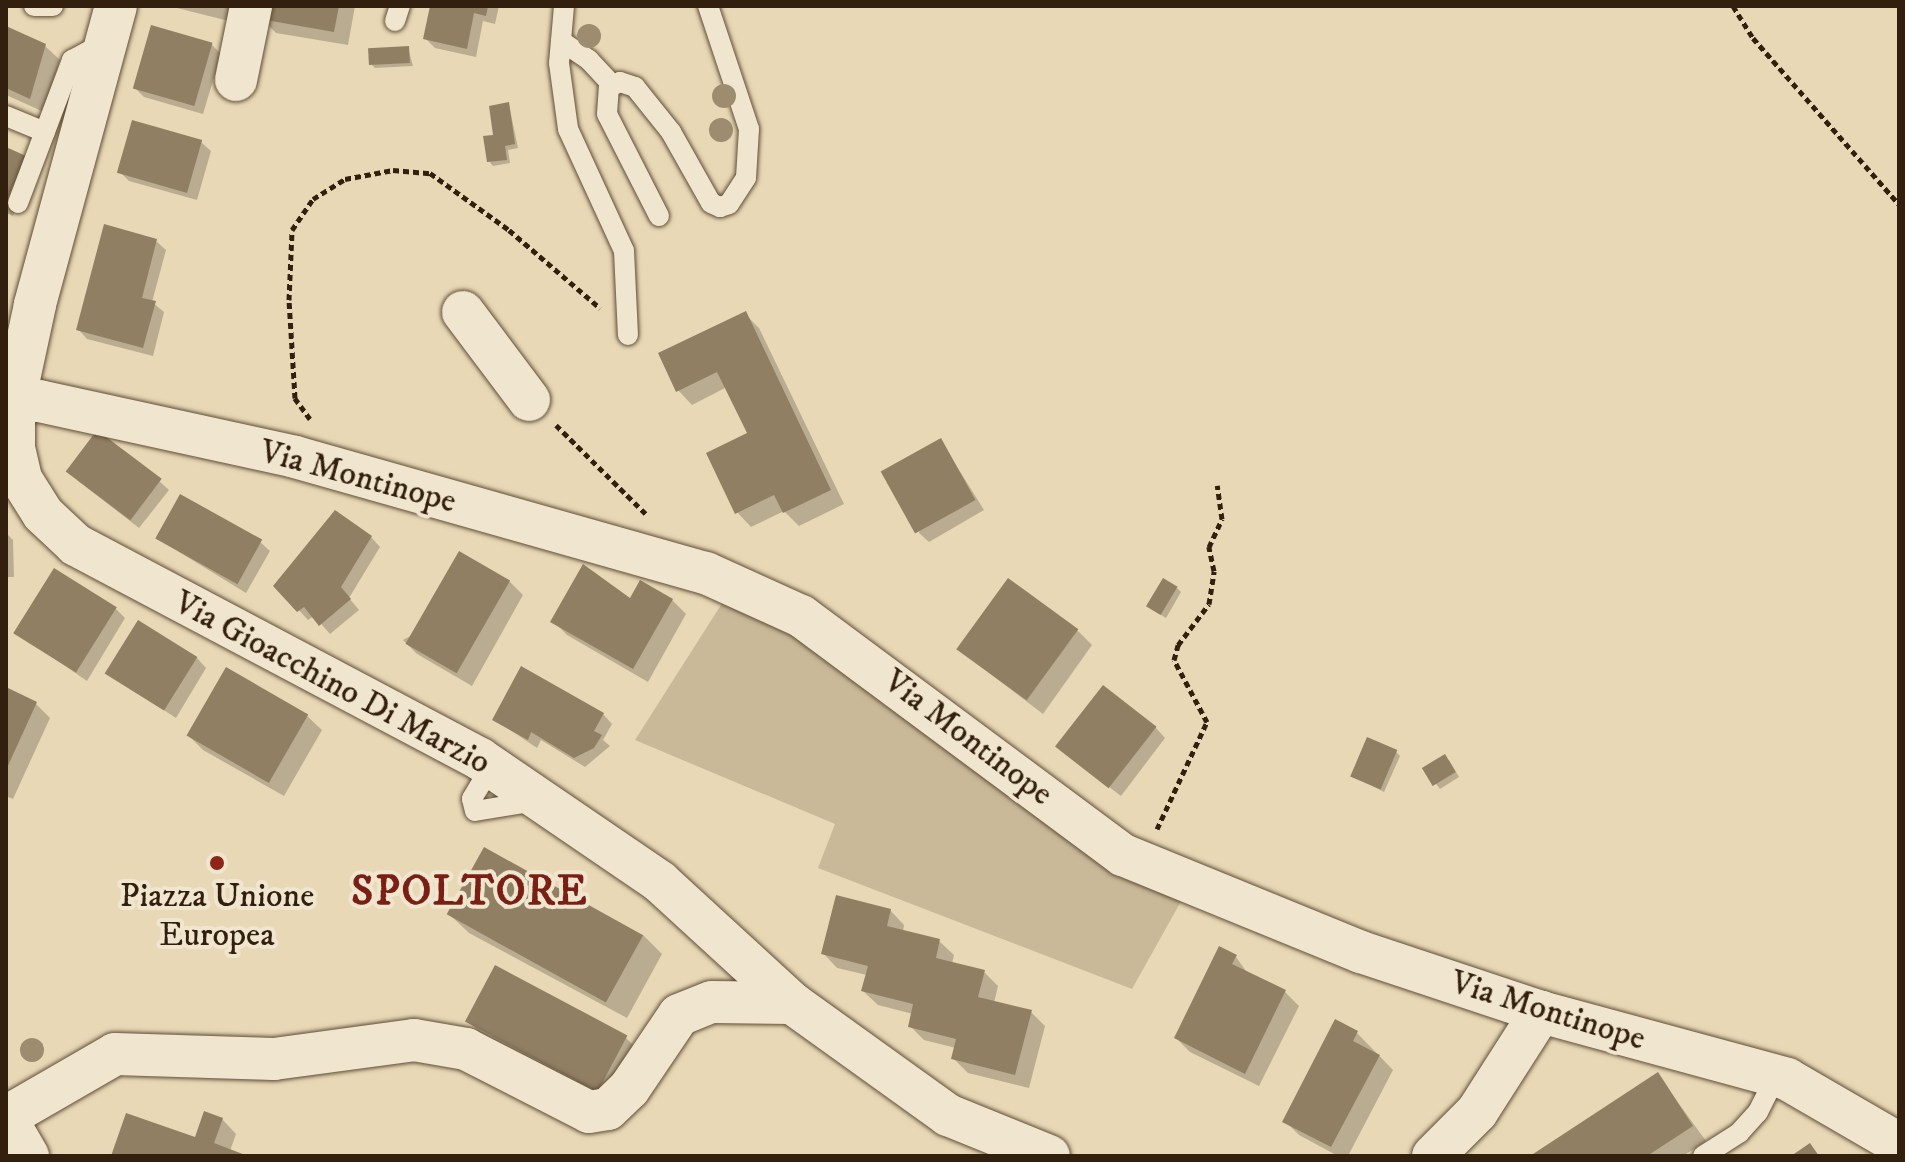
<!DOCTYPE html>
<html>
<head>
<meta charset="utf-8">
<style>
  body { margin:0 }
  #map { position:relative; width:1905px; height:1162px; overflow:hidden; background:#e8d8b5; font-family:"IM FELL DW Pica",serif }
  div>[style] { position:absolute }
  .green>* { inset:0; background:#c9b998 }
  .shadow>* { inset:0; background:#0003 }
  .building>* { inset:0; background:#917f64; transform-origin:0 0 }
  .path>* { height:5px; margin-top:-2.5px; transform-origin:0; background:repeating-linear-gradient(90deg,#321f0d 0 6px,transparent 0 10px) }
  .roads { filter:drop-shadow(0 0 2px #604d37) drop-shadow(0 0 2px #604d37) }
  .lane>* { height:20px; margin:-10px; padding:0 10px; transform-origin:10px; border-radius:10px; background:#f0e6cf }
  .street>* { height:42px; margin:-21px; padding:0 21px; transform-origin:21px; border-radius:21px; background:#f0e6cf }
  .trees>* { width:24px; height:24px; margin:-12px; border-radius:50%; background:#9d8c70 }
  .dots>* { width:22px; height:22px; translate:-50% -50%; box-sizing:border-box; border:4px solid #f0e6cf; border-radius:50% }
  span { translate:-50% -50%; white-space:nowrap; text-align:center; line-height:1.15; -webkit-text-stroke:8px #f0e6cf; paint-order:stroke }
  .street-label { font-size:34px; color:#321f0d }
  .poi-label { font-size:34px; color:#321f0d }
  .district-label { font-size:42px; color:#7a1f14; font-weight:700; letter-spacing:2px }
  .frame { position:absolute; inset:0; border:8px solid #321f0d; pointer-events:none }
</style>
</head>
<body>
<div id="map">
  <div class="green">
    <div style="clip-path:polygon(726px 597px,799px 629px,1184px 896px,1132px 989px,818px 868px,835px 824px,635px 740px)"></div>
  </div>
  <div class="shadow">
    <div style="clip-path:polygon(169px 6px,233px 6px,229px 21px)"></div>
    <div style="clip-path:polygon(265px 6px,355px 6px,348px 45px,276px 33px,262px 19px)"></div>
    <div style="clip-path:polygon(432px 6px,499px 6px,495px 24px,483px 21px,476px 57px,435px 48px,425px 38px)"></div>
    <div style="clip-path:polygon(6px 28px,45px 46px,60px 60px,44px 112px,6px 95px)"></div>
    <div style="clip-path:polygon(211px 44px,221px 54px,203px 114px,144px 97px,135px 88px)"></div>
    <div style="clip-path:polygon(408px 48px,413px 66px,375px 68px,371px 64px)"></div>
    <div style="clip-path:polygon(509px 105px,518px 148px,508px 150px,510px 163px,493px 166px,489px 161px)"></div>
    <div style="clip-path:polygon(201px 142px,211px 151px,197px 200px,129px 181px,120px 172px)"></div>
    <div style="clip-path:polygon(6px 149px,34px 167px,13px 216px,6px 213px)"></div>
    <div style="clip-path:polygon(156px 241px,166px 250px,152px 302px,164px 312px,153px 356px,87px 339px,78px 329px)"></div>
    <div style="clip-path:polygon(745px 314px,759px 328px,844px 504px,799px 526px,784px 511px,751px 527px,737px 512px,749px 434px,727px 387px,692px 405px,678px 390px)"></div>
    <div style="clip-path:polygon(941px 441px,984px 510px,929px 542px,919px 533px)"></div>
    <div style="clip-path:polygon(77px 480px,159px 481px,169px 490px,139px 528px)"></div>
    <div style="clip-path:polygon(6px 533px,13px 540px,14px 577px,6px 577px)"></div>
    <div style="clip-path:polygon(371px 537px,380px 547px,349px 598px,359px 610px,330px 634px,314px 616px,308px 620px,276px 586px)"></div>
    <div style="clip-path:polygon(158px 539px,260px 542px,270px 551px,246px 593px)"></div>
    <div style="clip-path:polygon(509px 581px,523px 595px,472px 686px,417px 654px,403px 640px)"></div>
    <div style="clip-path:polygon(1177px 588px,1181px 592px,1166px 618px,1153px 610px)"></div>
    <div style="clip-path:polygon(672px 600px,686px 614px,648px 682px,567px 635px,553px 621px,631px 601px)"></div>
    <div style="clip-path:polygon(116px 609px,125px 618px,87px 681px,17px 633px)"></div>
    <div style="clip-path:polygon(1078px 631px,1092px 645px,1043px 714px,959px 650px)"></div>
    <div style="clip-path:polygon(197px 658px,206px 668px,176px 718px,108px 674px)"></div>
    <div style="clip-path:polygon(6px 690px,36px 704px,50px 718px,13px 799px,6px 796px)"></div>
    <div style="clip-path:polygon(603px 714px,612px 724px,603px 740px,610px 746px,585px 767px,541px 740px,537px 748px,494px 719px)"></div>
    <div style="clip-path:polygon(307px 716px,322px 730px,284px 796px,203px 750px,189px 736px)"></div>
    <div style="clip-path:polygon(1156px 728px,1165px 738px,1121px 796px,1068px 756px)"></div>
    <div style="clip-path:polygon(1396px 752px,1400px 756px,1384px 792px,1353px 776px)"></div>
    <div style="clip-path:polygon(1449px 760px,1459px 777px,1440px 789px,1425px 769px)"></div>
    <div style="clip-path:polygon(890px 910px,904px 925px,903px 932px,939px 941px,954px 955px,952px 964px,984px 972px,998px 986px,994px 1003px,1031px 1012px,1045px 1026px,1029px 1088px,968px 1073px,954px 1059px,956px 1048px,924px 1040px,910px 1026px,913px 1014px,878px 1005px,863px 991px,867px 975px,837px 968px,823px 953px)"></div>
    <div style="clip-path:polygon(450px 915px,643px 935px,662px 954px,627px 1018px,469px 933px)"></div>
    <div style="clip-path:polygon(1236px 957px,1248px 974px,1285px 992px,1299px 1006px,1259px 1086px,1190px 1052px,1176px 1038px)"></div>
    <div style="clip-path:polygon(468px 1021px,626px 1038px,640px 1052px,611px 1105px,482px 1035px)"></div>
    <div style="clip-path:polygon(1357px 1033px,1393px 1070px,1348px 1156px,1338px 1156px,1299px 1135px,1285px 1121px)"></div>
    <div style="clip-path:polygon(1658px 1075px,1706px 1141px,1683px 1156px,1534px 1156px)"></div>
    <div style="clip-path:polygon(222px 1119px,236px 1134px,230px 1151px,244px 1156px,113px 1156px,196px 1139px)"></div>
  </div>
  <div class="building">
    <div style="clip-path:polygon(262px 6px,339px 6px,334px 32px,260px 19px)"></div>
    <div style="clip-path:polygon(430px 6px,488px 6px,486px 16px,474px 13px,467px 49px,423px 39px)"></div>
    <div style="left:151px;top:25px;width:64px;height:66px;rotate:16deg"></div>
    <div style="clip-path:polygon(6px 26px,46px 44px,30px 99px,6px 88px)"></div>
    <div style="left:409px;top:46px;width:17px;height:41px;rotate:87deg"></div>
    <div style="clip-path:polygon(509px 102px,515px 144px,505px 146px,507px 160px,487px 162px,483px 136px,493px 135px,489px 106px)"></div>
    <div style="left:132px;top:120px;width:73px;height:55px;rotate:16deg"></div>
    <div style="clip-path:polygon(6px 147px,26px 156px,6px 202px)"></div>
    <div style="clip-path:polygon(104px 224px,157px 239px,142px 298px,156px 301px,143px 348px,76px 330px)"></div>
    <div style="clip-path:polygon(746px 311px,831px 490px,783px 513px,774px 495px,735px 514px,706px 453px,747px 433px,717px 372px,676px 392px,658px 353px)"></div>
    <div style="left:97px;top:430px;width:81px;height:52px;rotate:37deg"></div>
    <div style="left:941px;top:438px;width:71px;height:69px;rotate:61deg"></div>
    <div style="left:180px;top:494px;width:94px;height:51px;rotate:29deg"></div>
    <div style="clip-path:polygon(335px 510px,372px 536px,341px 587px,351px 599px,319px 626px,304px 607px,297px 612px,273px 586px)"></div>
    <div style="left:459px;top:551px;width:59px;height:107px;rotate:30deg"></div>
    <div style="clip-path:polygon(583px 564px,630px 598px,640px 580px,673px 599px,633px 669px,550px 622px)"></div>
    <div style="left:54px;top:568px;width:74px;height:77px;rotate:32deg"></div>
    <div style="left:1008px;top:578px;width:87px;height:88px;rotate:36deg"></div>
    <div style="left:1163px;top:578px;width:17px;height:33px;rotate:31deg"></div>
    <div style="left:138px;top:620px;width:70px;height:63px;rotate:32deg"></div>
    <div style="clip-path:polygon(521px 666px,604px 713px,594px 731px,602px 735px,594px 748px,574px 758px,531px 732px,528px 740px,492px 720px)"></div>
    <div style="left:226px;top:667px;width:95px;height:79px;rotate:30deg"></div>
    <div style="left:1103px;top:685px;width:68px;height:78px;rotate:38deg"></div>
    <div style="clip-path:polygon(6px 687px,37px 702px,6px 770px)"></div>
    <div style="left:1367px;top:737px;width:33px;height:43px;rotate:23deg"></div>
    <div style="left:1445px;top:754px;width:21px;height:27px;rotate:59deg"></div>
    <div style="left:484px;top:847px;width:182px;height:77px;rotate:29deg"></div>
    <div style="clip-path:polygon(836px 895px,891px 909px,887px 926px,940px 939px,936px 958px,985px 970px,978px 997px,1032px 1010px,1015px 1075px,951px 1059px,956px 1039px,908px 1027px,913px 1004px,861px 991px,868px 966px,821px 954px)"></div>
    <div style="clip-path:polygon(1219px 946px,1237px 955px,1232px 964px,1286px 990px,1245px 1074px,1174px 1038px)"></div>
    <div style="left:495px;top:965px;width:150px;height:64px;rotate:28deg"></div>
    <div style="clip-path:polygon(1335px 1019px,1358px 1031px,1353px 1041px,1380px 1055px,1331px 1147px,1282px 1122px)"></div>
    <div style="clip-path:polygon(1658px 1072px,1693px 1126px,1647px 1156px,1530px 1156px)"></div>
    <div style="clip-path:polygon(204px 1111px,223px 1118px,214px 1143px,248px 1156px,111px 1156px,126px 1113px,195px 1137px)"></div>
    <div style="clip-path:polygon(1810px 1143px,1819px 1156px,1791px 1156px)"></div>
  </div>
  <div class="path">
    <div style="left:1733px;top:6px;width:38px;rotate:58deg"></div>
    <div style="left:1753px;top:38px;width:221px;rotate:48.7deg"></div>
    <div style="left:310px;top:419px;width:26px;rotate:-126deg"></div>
    <div style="left:295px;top:398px;width:98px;rotate:-93.5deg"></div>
    <div style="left:289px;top:300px;width:70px;rotate:-87.5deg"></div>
    <div style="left:292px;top:230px;width:37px;rotate:-56deg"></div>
    <div style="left:313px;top:199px;width:38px;rotate:-32deg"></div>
    <div style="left:345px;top:179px;width:49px;rotate:-10.6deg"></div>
    <div style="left:393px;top:170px;width:37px;rotate:5deg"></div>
    <div style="left:430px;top:173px;width:97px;rotate:35.8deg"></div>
    <div style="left:509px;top:230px;width:120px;rotate:40.6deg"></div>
    <div style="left:556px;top:425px;width:127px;rotate:44.7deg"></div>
    <div style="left:1157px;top:829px;width:118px;rotate:-65deg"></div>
    <div style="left:1207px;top:722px;width:70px;rotate:-118deg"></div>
    <div style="left:1174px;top:660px;width:16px;rotate:-75deg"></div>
    <div style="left:1178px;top:645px;width:51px;rotate:-52.9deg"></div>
    <div style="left:1209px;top:604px;width:33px;rotate:-81deg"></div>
    <div style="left:1214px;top:571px;width:25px;rotate:-102deg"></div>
    <div style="left:1209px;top:547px;width:31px;rotate:-65deg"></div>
    <div style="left:1222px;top:519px;width:34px;rotate:-98deg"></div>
  </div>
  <div class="roads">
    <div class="lane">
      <div style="left:34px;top:6px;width:19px"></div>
      <div style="left:564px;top:6px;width:57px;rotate:95deg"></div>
      <div style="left:559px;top:63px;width:67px;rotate:82.2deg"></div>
      <div style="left:568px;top:129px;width:134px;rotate:65.3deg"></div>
      <div style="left:624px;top:251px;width:84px;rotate:87.3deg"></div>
      <div style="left:395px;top:21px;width:16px;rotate:-72deg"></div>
      <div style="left:561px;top:41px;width:34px;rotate:34deg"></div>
      <div style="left:589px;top:60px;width:34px;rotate:47deg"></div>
      <div style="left:6px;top:116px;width:42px;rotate:22.3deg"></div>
      <div style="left:18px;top:203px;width:153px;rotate:-69.3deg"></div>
      <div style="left:72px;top:60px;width:19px;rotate:-28deg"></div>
      <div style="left:89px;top:51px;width:15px;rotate:20deg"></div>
      <div style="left:659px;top:216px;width:114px;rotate:-117deg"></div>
      <div style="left:607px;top:114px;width:27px;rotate:-86deg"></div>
      <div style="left:609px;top:87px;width:12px;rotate:-24deg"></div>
      <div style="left:620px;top:82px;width:16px;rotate:18deg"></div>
      <div style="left:635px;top:87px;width:58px;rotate:51.3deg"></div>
      <div style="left:671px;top:132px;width:81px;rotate:60.6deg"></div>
      <div style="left:711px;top:203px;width:10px;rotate:24deg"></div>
      <div style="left:720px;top:207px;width:9px;rotate:-18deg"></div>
      <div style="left:729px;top:204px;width:31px;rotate:-57deg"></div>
      <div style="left:746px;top:178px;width:49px;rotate:-86.5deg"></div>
      <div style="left:749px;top:129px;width:130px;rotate:-108.4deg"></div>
      <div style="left:491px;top:767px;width:37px;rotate:121deg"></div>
      <div style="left:472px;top:799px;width:12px;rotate:76deg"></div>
      <div style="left:475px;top:811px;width:62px;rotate:-9.3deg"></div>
      <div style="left:1703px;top:1156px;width:43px;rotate:-32.6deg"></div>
      <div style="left:1739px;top:1133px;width:28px;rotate:-48deg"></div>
      <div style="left:1758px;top:1112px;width:40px;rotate:-63.4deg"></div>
    </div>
    <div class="street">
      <div style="left:116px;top:6px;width:310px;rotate:105.2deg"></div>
      <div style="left:35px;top:305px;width:99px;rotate:102.2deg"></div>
      <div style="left:14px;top:402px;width:46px;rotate:90deg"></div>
      <div style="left:14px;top:448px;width:32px;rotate:77deg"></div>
      <div style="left:21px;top:479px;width:41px;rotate:57.8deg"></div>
      <div style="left:43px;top:514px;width:45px;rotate:43.2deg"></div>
      <div style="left:76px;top:545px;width:457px;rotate:27.9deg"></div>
      <div style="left:480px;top:759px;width:218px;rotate:34.3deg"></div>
      <div style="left:660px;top:882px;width:179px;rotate:42.5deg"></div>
      <div style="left:792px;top:1003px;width:192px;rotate:35.7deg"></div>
      <div style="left:948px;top:1115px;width:109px;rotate:22.1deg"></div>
      <div style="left:236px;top:80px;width:76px;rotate:-78.5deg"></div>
      <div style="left:463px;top:312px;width:110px;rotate:53.1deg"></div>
      <div style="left:6px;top:401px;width:33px"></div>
      <div style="left:39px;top:401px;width:262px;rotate:12.3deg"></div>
      <div style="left:295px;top:457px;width:427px;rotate:15.8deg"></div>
      <div style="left:706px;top:573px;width:104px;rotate:24.4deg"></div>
      <div style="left:801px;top:616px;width:401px;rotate:36.6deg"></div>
      <div style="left:1123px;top:855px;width:257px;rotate:22.2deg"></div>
      <div style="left:1361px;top:952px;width:190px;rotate:18.4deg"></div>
      <div style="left:1541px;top:1012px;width:255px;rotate:15.2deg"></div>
      <div style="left:1787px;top:1079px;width:129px;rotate:30.1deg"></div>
      <div style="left:6px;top:1117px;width:126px;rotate:-30deg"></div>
      <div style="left:115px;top:1054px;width:159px;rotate:1.8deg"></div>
      <div style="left:274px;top:1059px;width:141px;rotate:-7.7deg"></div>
      <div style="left:414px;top:1040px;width:53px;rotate:9.8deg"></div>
      <div style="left:466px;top:1049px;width:138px;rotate:27.1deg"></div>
      <div style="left:589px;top:1112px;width:19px;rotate:-9deg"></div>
      <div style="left:608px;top:1109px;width:29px;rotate:-44deg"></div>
      <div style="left:629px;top:1089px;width:89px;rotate:-56deg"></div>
      <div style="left:679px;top:1015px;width:35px;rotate:-22deg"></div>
      <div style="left:712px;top:1002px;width:80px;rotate:0.7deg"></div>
      <div style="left:6px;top:1118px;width:44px;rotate:59.9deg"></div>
      <div style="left:1433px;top:1156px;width:62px;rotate:-45deg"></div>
      <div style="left:1477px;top:1112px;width:119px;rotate:-57.4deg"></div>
    </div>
  </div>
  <div class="trees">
    <div style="left:589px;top:36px"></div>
    <div style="left:724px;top:96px"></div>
    <div style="left:721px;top:130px"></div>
    <div style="left:32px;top:1050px"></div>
  </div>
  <div class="dots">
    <div style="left:217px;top:863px;background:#8f2418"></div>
  </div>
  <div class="street-label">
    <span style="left:358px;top:477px;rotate:15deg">Via Montinope</span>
    <span style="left:332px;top:683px;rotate:28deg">Via Gioacchino Di Marzio</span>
    <span style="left:968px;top:738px;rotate:37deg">Via Montinope</span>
    <span style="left:1548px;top:1011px;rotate:17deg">Via Montinope</span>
  </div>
  <div class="poi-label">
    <span style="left:217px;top:916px">Piazza Unione<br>Europea</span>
  </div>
  <div class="district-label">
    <span style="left:470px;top:892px">SPOLTORE</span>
  </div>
  <div class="frame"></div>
</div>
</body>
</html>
